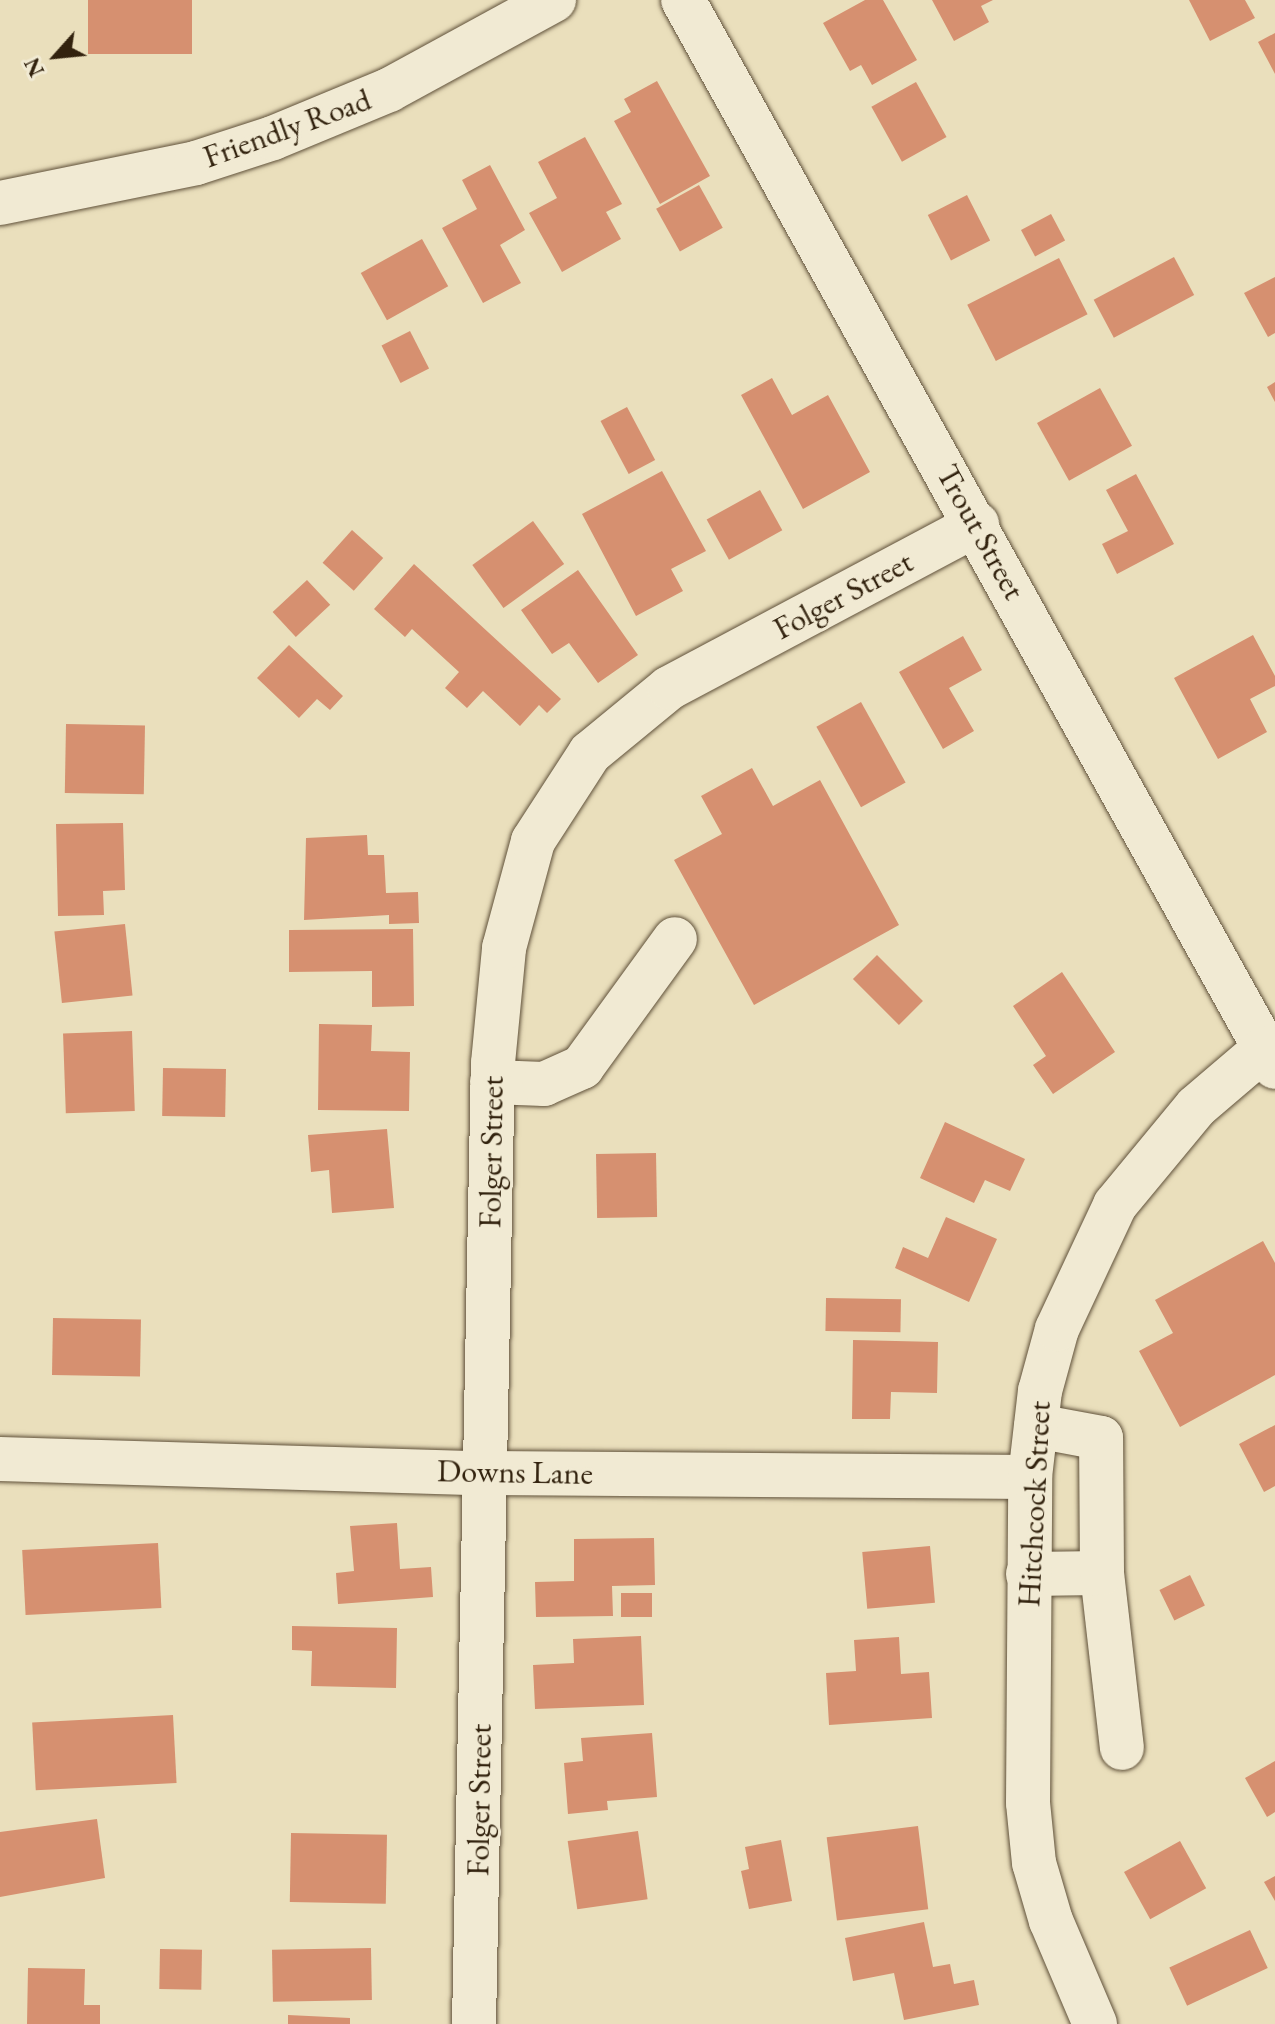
<!DOCTYPE html>
<html>
<head>
<meta charset="utf-8">
<style>
  body { margin:0 }
  #map { position:relative; width:1275px; height:2024px; overflow:hidden; background:#eadfbc; font-family:"EB Garamond",serif }
  div>[style] { position:absolute }
  .building>* { inset:0; background:#d69070; transform-origin:0 0 }
  .roads { filter:drop-shadow(0 0 2px #60513a) drop-shadow(0 0 2px #60513a) }
  .minor>* { height:44px; margin:-22px; padding:0 22px; transform-origin:22px; border-radius:22px; background:#f1ead3 }
  span { translate:-50% -50%; white-space:nowrap; text-align:center; line-height:1.15; -webkit-text-stroke:6px #f1ead3; paint-order:stroke }
  .street-label { font-size:32px; color:#32220e }
  .north { position:absolute; left:16px; top:16px; width:80px; height:80px; -webkit-text-stroke:6px #f1ead3; paint-order:stroke; rotate:243deg; font-size:22px; font-weight:700; line-height:32px; text-align:center; color:#32220e }
  .north::after { content:''; display:block; margin:auto; width:28px; height:36px; background:#32220e; clip-path:polygon(50% 0,100% 100%,50% 72%,0 100%) }
</style>
</head>
<body>
<div id="map">
  <div class="building">
    <div style="left:88px;top:0;width:104px;height:54px"></div>
    <div style="clip-path:polygon(865px 0,883px 0,917px 60px,872px 85px,861px 65px,850px 71px,823px 23px)"></div>
    <div style="clip-path:polygon(932px 0,993px 0,981px 6px,989px 22px,954px 41px)"></div>
    <div style="clip-path:polygon(1189px 0,1245px 0,1255px 18px,1210px 41px)"></div>
    <div style="clip-path:polygon(1275px 33px,1275px 74px,1258px 42px)"></div>
    <div style="clip-path:polygon(657px 81px,710px 176px,660px 204px,614px 121px,631px 112px,624px 99px)"></div>
    <div style="left:916px;top:82px;width:63px;height:51px;rotate:61deg"></div>
    <div style="clip-path:polygon(585px 137px,622px 204px,606px 212px,621px 239px,562px 272px,529px 213px,557px 198px,538px 162px)"></div>
    <div style="clip-path:polygon(490px 165px,525px 230px,500px 245px,521px 283px,483px 303px,442px 228px,477px 209px,462px 180px)"></div>
    <div style="left:699px;top:185px;width:49px;height:49px;rotate:61deg"></div>
    <div style="left:967px;top:195px;width:51px;height:44px;rotate:63deg"></div>
    <div style="left:1051px;top:214px;width:30px;height:34px;rotate:62deg"></div>
    <div style="left:422px;top:239px;width:54px;height:70px;rotate:61deg"></div>
    <div style="left:1174px;top:257px;width:43px;height:91px;rotate:62deg"></div>
    <div style="left:1059px;top:258px;width:63px;height:103px;rotate:63deg"></div>
    <div style="clip-path:polygon(1275px 277px,1275px 333px,1268px 337px,1244px 293px)"></div>
    <div style="left:410px;top:331px;width:42px;height:32px;rotate:63deg"></div>
    <div style="clip-path:polygon(772px 378px,792px 415px,828px 395px,870px 472px,803px 509px,741px 395px)"></div>
    <div style="clip-path:polygon(1275px 382px,1275px 402px,1267px 387px)"></div>
    <div style="left:1100px;top:388px;width:66px;height:72px;rotate:61deg"></div>
    <div style="left:627px;top:407px;width:60px;height:30px;rotate:62deg"></div>
    <div style="clip-path:polygon(662px 471px,706px 551px,671px 569px,683px 591px,636px 616px,582px 514px)"></div>
    <div style="clip-path:polygon(1136px 474px,1174px 544px,1117px 574px,1102px 544px,1128px 531px,1106px 490px)"></div>
    <div style="left:760px;top:490px;width:46px;height:61px;rotate:61deg"></div>
    <div style="left:533px;top:521px;width:53px;height:75px;rotate:54deg"></div>
    <div style="left:352px;top:530px;width:42px;height:44px;rotate:42deg"></div>
    <div style="clip-path:polygon(414px 564px,561px 699px,547px 713px,539px 705px,520px 726px,483px 691px,467px 708px,445px 688px,459px 672px,412px 629px,405px 637px,374px 609px)"></div>
    <div style="clip-path:polygon(578px 570px,638px 655px,598px 683px,569px 643px,552px 654px,521px 610px)"></div>
    <div style="left:307px;top:580px;width:34px;height:47px;rotate:47deg"></div>
    <div style="clip-path:polygon(1253px 635px,1275px 676px,1275px 686px,1250px 699px,1267px 732px,1218px 759px,1174px 678px)"></div>
    <div style="clip-path:polygon(963px 636px,982px 670px,949px 688px,974px 731px,943px 749px,899px 672px)"></div>
    <div style="clip-path:polygon(289px 645px,343px 696px,330px 710px,317px 699px,299px 718px,257px 678px)"></div>
    <div style="left:861px;top:702px;width:92px;height:51px;rotate:61deg"></div>
    <div style="left:66px;top:724px;width:79px;height:69px;rotate:1deg"></div>
    <div style="clip-path:polygon(752px 768px,773px 806px,820px 780px,899px 925px,754px 1005px,674px 860px,722px 834px,701px 796px)"></div>
    <div style="clip-path:polygon(123px 823px,125px 890px,103px 891px,104px 915px,58px 916px,56px 824px)"></div>
    <div style="clip-path:polygon(367px 835px,368px 855px,384px 855px,386px 893px,418px 892px,419px 923px,389px 924px,389px 915px,304px 920px,306px 838px)"></div>
    <div style="left:125px;top:924px;width:72px;height:71px;rotate:84deg"></div>
    <div style="clip-path:polygon(413px 929px,414px 1006px,372px 1007px,372px 971px,289px 972px,289px 930px)"></div>
    <div style="left:877px;top:955px;width:65px;height:34px;rotate:45deg"></div>
    <div style="clip-path:polygon(1062px 972px,1115px 1052px,1053px 1094px,1033px 1065px,1046px 1056px,1013px 1006px)"></div>
    <div style="clip-path:polygon(319px 1024px,372px 1025px,371px 1051px,410px 1052px,409px 1111px,318px 1110px)"></div>
    <div style="left:132px;top:1031px;width:80px;height:69px;rotate:88deg"></div>
    <div style="left:163px;top:1068px;width:63px;height:48px;rotate:1deg"></div>
    <div style="clip-path:polygon(945px 1122px,1025px 1159px,1010px 1191px,985px 1180px,974px 1203px,920px 1178px)"></div>
    <div style="clip-path:polygon(387px 1129px,394px 1208px,332px 1213px,329px 1170px,311px 1172px,308px 1135px)"></div>
    <div style="left:656px;top:1153px;width:64px;height:60px;rotate:89deg"></div>
    <div style="clip-path:polygon(946px 1217px,997px 1239px,969px 1302px,895px 1268px,903px 1247px,928px 1258px)"></div>
    <div style="clip-path:polygon(1263px 1241px,1275px 1263px,1275px 1375px,1180px 1427px,1139px 1351px,1173px 1333px,1155px 1300px)"></div>
    <div style="left:826px;top:1298px;width:75px;height:33px;rotate:1deg"></div>
    <div style="left:53px;top:1318px;width:88px;height:57px;rotate:1deg"></div>
    <div style="clip-path:polygon(853px 1340px,938px 1342px,937px 1393px,891px 1392px,890px 1419px,852px 1419px)"></div>
    <div style="clip-path:polygon(1275px 1425px,1275px 1486px,1264px 1492px,1239px 1444px)"></div>
    <div style="clip-path:polygon(397px 1523px,400px 1569px,431px 1567px,433px 1597px,338px 1604px,336px 1573px,354px 1571px,350px 1526px)"></div>
    <div style="clip-path:polygon(654px 1538px,655px 1585px,612px 1586px,613px 1616px,536px 1617px,535px 1582px,574px 1581px,574px 1539px)"></div>
    <div style="left:158px;top:1543px;width:65px;height:136px;rotate:87deg"></div>
    <div style="left:930px;top:1546px;width:57px;height:68px;rotate:85deg"></div>
    <div style="left:1190px;top:1575px;width:34px;height:34px;rotate:64deg"></div>
    <div style="left:621px;top:1593px;width:31px;height:24px"></div>
    <div style="clip-path:polygon(292px 1626px,397px 1628px,396px 1688px,311px 1686px,312px 1651px,292px 1650px)"></div>
    <div style="clip-path:polygon(641px 1636px,644px 1705px,535px 1709px,533px 1665px,574px 1663px,573px 1639px)"></div>
    <div style="clip-path:polygon(899px 1637px,901px 1674px,929px 1672px,932px 1718px,829px 1725px,826px 1673px,856px 1671px,854px 1640px)"></div>
    <div style="left:173px;top:1715px;width:68px;height:141px;rotate:87deg"></div>
    <div style="clip-path:polygon(652px 1733px,657px 1797px,607px 1801px,608px 1810px,568px 1814px,564px 1763px,583px 1761px,581px 1738px)"></div>
    <div style="clip-path:polygon(1275px 1761px,1275px 1812px,1267px 1817px,1245px 1778px)"></div>
    <div style="clip-path:polygon(97px 1819px,105px 1878px,0 1897px,0 1832px)"></div>
    <div style="left:918px;top:1826px;width:84px;height:92px;rotate:83deg"></div>
    <div style="left:638px;top:1831px;width:69px;height:71px;rotate:82deg"></div>
    <div style="left:291px;top:1833px;width:96px;height:69px;rotate:1deg"></div>
    <div style="clip-path:polygon(781px 1840px,792px 1901px,749px 1909px,741px 1871px,749px 1869px,745px 1847px)"></div>
    <div style="left:1180px;top:1841px;width:54px;height:64px;rotate:61deg"></div>
    <div style="clip-path:polygon(1275px 1876px,1275px 1901px,1264px 1882px)"></div>
    <div style="clip-path:polygon(924px 1922px,933px 1967px,950px 1964px,954px 1984px,974px 1980px,979px 2005px,904px 2020px,894px 1973px,853px 1981px,845px 1938px)"></div>
    <div style="left:1250px;top:1930px;width:42px;height:89px;rotate:65deg"></div>
    <div style="left:371px;top:1948px;width:52px;height:99px;rotate:89deg"></div>
    <div style="left:160px;top:1949px;width:42px;height:40px;rotate:1deg"></div>
    <div style="clip-path:polygon(28px 1968px,85px 1969px,84px 2005px,100px 2005px,100px 2024px,27px 2024px)"></div>
    <div style="clip-path:polygon(288px 2015px,350px 2018px,350px 2024px,288px 2024px)"></div>
  </div>
  <div class="roads">
    <div class="minor">
      <div style="left:683px;top:0;width:1220px;rotate:60.98deg"></div>
      <div style="left:0;top:203px;width:200px;rotate:-11.5deg"></div>
      <div style="left:196px;top:163px;width:81px;rotate:-18deg"></div>
      <div style="left:273px;top:138px;width:126px;rotate:-22.5deg"></div>
      <div style="left:389px;top:90px;width:188px;rotate:-28.6deg"></div>
      <div style="left:492px;top:1082px;width:52px;rotate:2.2deg"></div>
      <div style="left:544px;top:1084px;width:42px;rotate:-24.1deg"></div>
      <div style="left:582px;top:1067px;width:158px;rotate:-54deg"></div>
      <div style="left:0;top:1459px;width:486px;rotate:1.7deg"></div>
      <div style="left:486px;top:1473px;width:544px;rotate:0.42deg"></div>
      <div style="left:1102px;top:1573px;width:176px;rotate:83.5deg"></div>
      <div style="left:1028px;top:1574px;width:74px;rotate:-0.8deg"></div>
      <div style="left:1102px;top:1573px;width:135px;rotate:-90.4deg"></div>
      <div style="left:1101px;top:1438px;width:66px;rotate:-169.5deg"></div>
      <div style="left:474px;top:2024px;width:961px;rotate:-88.87deg"></div>
      <div style="left:493px;top:1063px;width:116px;rotate:-84.5deg"></div>
      <div style="left:504px;top:948px;width:111px;rotate:-74.8deg"></div>
      <div style="left:533px;top:841px;width:105px;rotate:-57.1deg"></div>
      <div style="left:590px;top:753px;width:102px;rotate:-39.4deg"></div>
      <div style="left:669px;top:688px;width:349px;rotate:-28deg"></div>
      <div style="left:1095px;top:2024px;width:112px;rotate:-113.1deg"></div>
      <div style="left:1051px;top:1921px;width:60px;rotate:-106.3deg"></div>
      <div style="left:1034px;top:1863px;width:60px;rotate:-95.7deg"></div>
      <div style="left:1028px;top:1803px;width:326px;rotate:-89.6deg"></div>
      <div style="left:1030px;top:1477px;width:87px;rotate:-83.4deg"></div>
      <div style="left:1040px;top:1391px;width:64px;rotate:-74.7deg"></div>
      <div style="left:1057px;top:1329px;width:137px;rotate:-64.9deg"></div>
      <div style="left:1115px;top:1205px;width:127px;rotate:-50.4deg"></div>
      <div style="left:1196px;top:1107px;width:91px;rotate:-40.5deg"></div>
    </div>
  </div>
  <div class="street-label">
    <span style="left:287px;top:128px;rotate:-20deg">Friendly Road</span>
    <span style="left:981px;top:532px;rotate:61deg">Trout Street</span>
    <span style="left:843px;top:595px;rotate:-28deg">Folger Street</span>
    <span style="left:491px;top:1152px;rotate:-89deg">Folger Street</span>
    <span style="left:515px;top:1472px;rotate:1deg">Downs Lane</span>
    <span style="left:1034px;top:1504px;rotate:-87deg">Hitchcock Street</span>
    <span style="left:479px;top:1800px;rotate:-89deg">Folger Street</span>
  </div>
  <div class="north">N</div>
</div>
</body>
</html>
